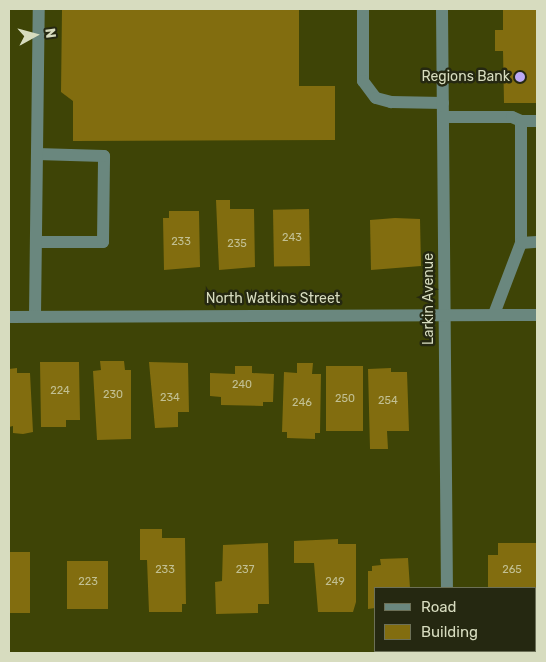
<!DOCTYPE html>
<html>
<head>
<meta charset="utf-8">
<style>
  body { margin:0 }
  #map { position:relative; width:546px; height:662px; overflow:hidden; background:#3e4406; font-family:Rubik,sans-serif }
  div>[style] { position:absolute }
  .building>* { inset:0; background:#826d0f; transform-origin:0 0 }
  .minor>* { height:12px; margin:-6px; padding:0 6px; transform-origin:6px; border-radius:6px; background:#6a877e }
  .dots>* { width:14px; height:14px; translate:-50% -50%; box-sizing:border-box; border:2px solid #252811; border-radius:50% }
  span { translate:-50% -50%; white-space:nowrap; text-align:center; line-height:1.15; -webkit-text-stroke:5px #252811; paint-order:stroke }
  .number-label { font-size:11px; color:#c2c093 }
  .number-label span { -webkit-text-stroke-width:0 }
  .poi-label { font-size:14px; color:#d7dcbf }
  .right { translate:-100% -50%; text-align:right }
  .street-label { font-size:14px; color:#d7dcbf }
  .frame { position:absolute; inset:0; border:10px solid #d7dcbf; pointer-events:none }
  .legend { position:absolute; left:374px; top:587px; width:162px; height:65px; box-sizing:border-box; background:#252811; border:1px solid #6c7057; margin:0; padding:6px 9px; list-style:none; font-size:15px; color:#d7dcbf }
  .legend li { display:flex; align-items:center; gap:10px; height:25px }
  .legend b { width:25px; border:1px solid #6c7057 }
  .north { position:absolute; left:10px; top:10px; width:50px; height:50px; -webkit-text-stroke:4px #252811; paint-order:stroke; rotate:83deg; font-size:14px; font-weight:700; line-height:20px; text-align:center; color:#d7dcbf }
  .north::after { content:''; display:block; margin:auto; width:18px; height:22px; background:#d7dcbf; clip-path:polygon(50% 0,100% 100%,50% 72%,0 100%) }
</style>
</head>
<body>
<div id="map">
  <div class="building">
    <div style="clip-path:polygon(62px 9px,299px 9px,299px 86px,335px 86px,335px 140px,73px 141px,73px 101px,61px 92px)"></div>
    <div style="clip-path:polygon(503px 9px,537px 9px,537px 103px,504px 103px,503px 51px,495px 51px,495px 30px,503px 30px)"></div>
    <div style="clip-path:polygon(216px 200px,230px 200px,230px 209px,254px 209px,255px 267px,219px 270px)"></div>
    <div style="left:309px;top:209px;width:57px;height:36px;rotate:89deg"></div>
    <div style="clip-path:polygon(169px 211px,199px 211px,200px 267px,164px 270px,163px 218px,169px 218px)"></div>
    <div style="clip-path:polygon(395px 218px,420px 219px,421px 266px,371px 270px,370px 220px)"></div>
    <div style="clip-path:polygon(100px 361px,124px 361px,125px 370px,131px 370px,131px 439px,97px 440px,93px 371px,101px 370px)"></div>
    <div style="clip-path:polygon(40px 362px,79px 362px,80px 420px,66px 420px,66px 427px,41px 427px)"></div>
    <div style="clip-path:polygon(149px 362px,188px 363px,189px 412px,178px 412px,178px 427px,155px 428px)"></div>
    <div style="clip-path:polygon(297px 363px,313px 363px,312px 374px,321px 374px,320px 433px,315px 433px,315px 439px,287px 438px,287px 432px,282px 432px,284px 372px,297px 373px)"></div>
    <div style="clip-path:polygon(235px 366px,252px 366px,252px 373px,274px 374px,273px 402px,263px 402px,263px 406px,221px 405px,221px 397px,210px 396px,210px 373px,235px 374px)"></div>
    <div style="left:326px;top:366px;width:37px;height:65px"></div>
    <div style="clip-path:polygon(17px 368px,17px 373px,30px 373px,33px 432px,23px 434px,13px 433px,13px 426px,9px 427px,9px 369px)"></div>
    <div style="clip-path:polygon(391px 368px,391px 372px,407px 372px,409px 431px,387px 431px,388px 449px,370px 449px,368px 369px)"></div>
    <div style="clip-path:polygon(140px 529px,162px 529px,162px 538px,185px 538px,186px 604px,182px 604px,182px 612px,149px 612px,147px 560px,140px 560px)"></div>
    <div style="clip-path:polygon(338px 539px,338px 544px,356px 544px,356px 602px,353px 612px,318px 612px,314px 563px,294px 563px,294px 541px)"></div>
    <div style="clip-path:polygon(268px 543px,269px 604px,258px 604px,258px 613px,216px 614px,215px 582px,222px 581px,223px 545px)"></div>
    <div style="clip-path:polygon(498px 543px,536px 543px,537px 612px,535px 588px,488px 588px,488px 555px,498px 555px)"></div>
    <div style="left:9px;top:552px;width:21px;height:61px"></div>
    <div style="clip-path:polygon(408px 558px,410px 588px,375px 588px,375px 608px,368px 609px,368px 571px,372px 571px,372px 566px,381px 565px,380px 559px)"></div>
    <div style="left:67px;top:561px;width:41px;height:48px"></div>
  </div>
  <div class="minor">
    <div style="left:363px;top:9px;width:72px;rotate:90deg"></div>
    <div style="left:363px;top:81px;width:21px;rotate:53deg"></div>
    <div style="left:376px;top:98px;width:16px;rotate:15deg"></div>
    <div style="left:391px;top:102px;width:52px;rotate:1.1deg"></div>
    <div style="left:442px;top:9px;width:579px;rotate:89.51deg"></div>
    <div style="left:443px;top:117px;width:69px"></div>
    <div style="left:512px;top:117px;width:10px;rotate:24deg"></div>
    <div style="left:521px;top:121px;width:122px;rotate:90deg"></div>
    <div style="left:521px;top:243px;width:76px;rotate:110.8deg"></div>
    <div style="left:521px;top:121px;width:16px"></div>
    <div style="left:36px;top:242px;width:67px"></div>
    <div style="left:103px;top:242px;width:86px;rotate:-89.3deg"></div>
    <div style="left:104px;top:156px;width:67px;rotate:-178.3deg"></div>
    <div style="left:521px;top:243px;width:16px;rotate:-4deg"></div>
    <div style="left:35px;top:315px;width:306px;rotate:-89.3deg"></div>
    <div style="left:9px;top:317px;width:528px;rotate:-0.22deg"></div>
    <div style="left:448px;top:651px;width:2px;rotate:90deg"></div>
  </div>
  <div class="dots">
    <div style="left:520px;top:77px;background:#bca9f5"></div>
  </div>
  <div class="number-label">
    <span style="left:292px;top:238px">243</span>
    <span style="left:181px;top:242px">233</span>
    <span style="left:237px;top:244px">235</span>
    <span style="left:242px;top:385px">240</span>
    <span style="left:60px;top:391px">224</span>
    <span style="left:113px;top:395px">230</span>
    <span style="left:170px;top:398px">234</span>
    <span style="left:345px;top:399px">250</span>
    <span style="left:388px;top:401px">254</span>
    <span style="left:302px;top:403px">246</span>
    <span style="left:165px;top:570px">233</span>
    <span style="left:245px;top:570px">237</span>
    <span style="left:512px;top:570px">265</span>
    <span style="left:88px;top:582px">223</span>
    <span style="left:335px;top:582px">249</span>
  </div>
  <div class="poi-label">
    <span class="right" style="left:510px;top:77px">Regions Bank</span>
  </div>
  <div class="street-label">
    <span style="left:273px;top:299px">North Watkins Street</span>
    <span style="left:429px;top:299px;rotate:-90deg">Larkin Avenue</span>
  </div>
  <div class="frame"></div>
  <ul class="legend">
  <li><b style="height:6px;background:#6a877e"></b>Road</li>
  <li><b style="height:14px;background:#826d0f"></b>Building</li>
  </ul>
  <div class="north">N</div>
</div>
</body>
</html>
